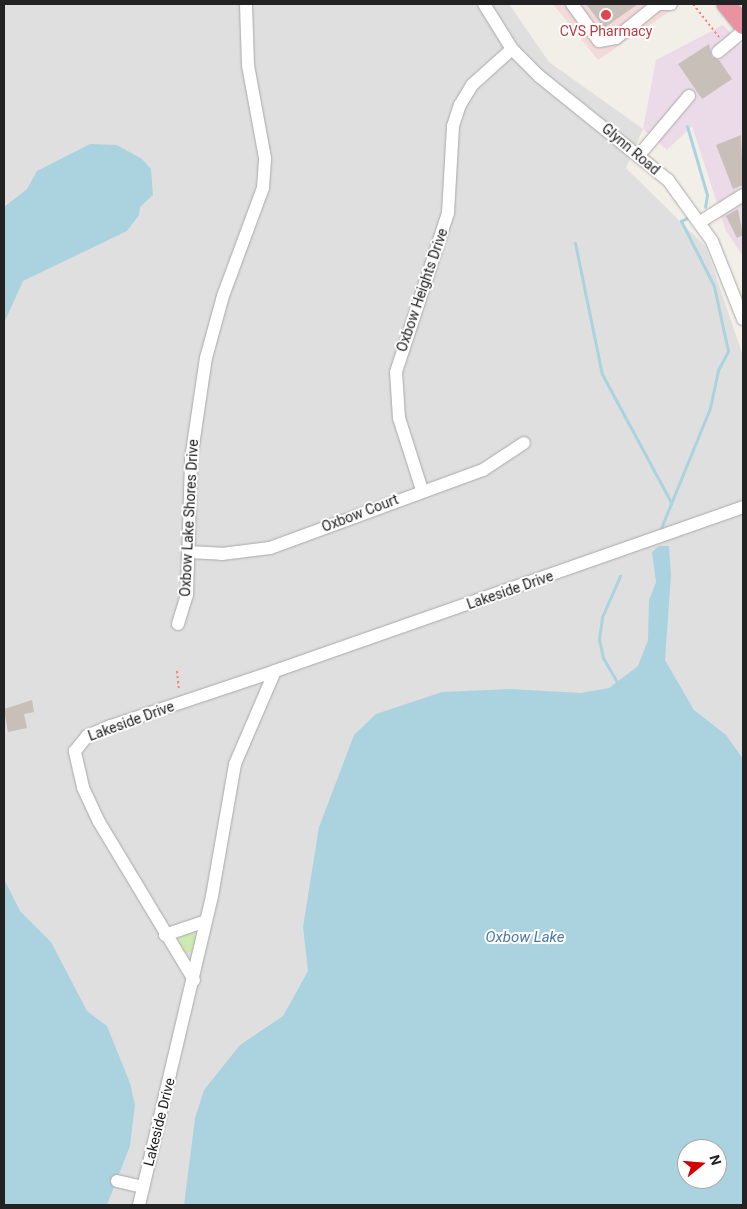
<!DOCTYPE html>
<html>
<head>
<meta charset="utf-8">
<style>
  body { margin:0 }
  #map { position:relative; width:747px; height:1209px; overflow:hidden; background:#f2efe9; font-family:Roboto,sans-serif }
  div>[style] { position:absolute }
  .residential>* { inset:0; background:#e0dfdf }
  .commercial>* { inset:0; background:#f2dad9 }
  .industrial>* { inset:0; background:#ebdbe8 }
  .grass>* { inset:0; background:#cdebb0 }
  .round { border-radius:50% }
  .water>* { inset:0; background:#aad3df }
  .stream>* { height:3px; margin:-1.5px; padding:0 1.5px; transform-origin:1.5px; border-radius:1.5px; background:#aad3df }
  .building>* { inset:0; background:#c7bfb8 }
  .path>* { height:2px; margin-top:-1px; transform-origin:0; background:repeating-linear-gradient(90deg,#fa8072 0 2.5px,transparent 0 5px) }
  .roads { filter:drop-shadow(0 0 1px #a9a9a9) drop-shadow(0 0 1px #a9a9a9) }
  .minor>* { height:12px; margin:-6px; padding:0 6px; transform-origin:6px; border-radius:6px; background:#fff }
  .highway>* { height:18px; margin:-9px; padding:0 9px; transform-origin:9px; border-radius:9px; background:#e892a2 }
  .dots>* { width:14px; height:14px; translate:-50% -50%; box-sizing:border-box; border:2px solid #fff; border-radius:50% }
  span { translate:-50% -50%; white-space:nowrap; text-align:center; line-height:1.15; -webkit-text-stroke:4px #fff; paint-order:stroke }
  .health-label { font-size:14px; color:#be3a42 }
  .street-label { font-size:14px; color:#222 }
  .water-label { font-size:15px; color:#4a7aab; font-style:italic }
  .frame { position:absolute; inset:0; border:5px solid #222; pointer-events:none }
  .north { position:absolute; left:677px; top:1139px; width:50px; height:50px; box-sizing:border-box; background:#fff; border:1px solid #a7a7a7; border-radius:50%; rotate:73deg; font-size:14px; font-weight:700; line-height:20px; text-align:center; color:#222 }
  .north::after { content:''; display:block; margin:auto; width:18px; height:22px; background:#d40000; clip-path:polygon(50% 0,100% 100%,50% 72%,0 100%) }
</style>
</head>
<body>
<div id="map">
  <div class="residential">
    <div style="clip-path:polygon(4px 4px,509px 4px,549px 62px,643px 129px,626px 168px,706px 247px,743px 356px,743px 809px,322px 1205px,4px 1205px)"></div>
  </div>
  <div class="commercial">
    <div style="clip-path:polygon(553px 4px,681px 4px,598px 60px)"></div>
  </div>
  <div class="industrial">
    <div style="clip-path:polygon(723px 25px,743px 47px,743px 256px,726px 231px,692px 126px,667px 150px,643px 129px,656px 60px)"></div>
  </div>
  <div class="grass">
    <div class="round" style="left:178px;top:932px;width:20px;height:20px"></div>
  </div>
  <div class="water">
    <div style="clip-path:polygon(90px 144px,117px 145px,142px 159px,151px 169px,153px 195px,140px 207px,139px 215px,127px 231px,23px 281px,4px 323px,4px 207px,27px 189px,37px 171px)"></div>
    <div style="clip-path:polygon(evenodd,659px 546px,669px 546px,671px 575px,665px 660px,694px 710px,726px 735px,743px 759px,743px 1205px,184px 1205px,195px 1118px,204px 1090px,240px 1045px,283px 1016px,308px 971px,303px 927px,319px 827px,354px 735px,376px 714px,442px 692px,510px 689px,581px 693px,609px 688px,638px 666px,648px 640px,649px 600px,656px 582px,652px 552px,659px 546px,687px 1149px,717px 1149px,717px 1179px,687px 1179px,687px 1149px)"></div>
    <div style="clip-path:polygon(4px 879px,20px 911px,51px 942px,87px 1011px,107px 1026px,130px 1083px,135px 1105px,130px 1146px,107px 1205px,4px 1205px)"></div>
  </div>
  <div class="stream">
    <div style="left:687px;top:126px;width:72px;rotate:73.8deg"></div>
    <div style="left:707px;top:195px;width:12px;rotate:99deg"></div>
    <div style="left:575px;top:243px;width:134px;rotate:78.4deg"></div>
    <div style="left:602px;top:374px;width:145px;rotate:61.7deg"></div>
    <div style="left:659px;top:533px;width:135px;rotate:-67.8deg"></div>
    <div style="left:710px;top:408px;width:39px;rotate:-78deg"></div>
    <div style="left:718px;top:370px;width:21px;rotate:-62deg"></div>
    <div style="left:728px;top:351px;width:66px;rotate:-102.2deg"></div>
    <div style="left:714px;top:286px;width:73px;rotate:-116.9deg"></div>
    <div style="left:681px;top:221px;width:7px;rotate:-27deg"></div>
    <div style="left:617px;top:682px;width:28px;rotate:-120deg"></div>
    <div style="left:603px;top:658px;width:19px;rotate:-102deg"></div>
    <div style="left:599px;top:639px;width:22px;rotate:-82deg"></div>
    <div style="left:602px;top:617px;width:45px;rotate:-66.3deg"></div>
  </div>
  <div class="building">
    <div style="clip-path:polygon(586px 4px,638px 4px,604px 28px)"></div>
    <div style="clip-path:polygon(709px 44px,712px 57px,719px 60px,732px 79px,702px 99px,678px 64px)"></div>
    <div style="clip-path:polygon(741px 135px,743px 185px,733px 189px,716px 145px)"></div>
    <div style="clip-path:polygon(738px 209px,743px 235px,737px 238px,726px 216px)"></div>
    <div style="clip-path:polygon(32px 700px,34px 712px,24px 714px,27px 728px,8px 732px,4px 709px)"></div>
  </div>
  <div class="path">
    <div style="left:693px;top:4px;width:42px;rotate:51.8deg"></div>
    <div style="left:177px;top:671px;width:20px;rotate:84deg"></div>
  </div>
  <div class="roads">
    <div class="minor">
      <div style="left:484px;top:4px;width:53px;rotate:58.1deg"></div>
      <div style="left:512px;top:49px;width:38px;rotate:45deg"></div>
      <div style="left:539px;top:76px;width:166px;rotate:38.9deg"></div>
      <div style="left:668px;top:180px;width:75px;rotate:54.2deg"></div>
      <div style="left:712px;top:241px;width:84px;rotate:68.3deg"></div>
      <div style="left:572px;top:4px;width:46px;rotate:53.9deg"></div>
      <div style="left:599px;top:41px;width:17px;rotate:-10deg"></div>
      <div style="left:616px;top:38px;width:54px;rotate:-39deg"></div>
      <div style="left:659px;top:4px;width:12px"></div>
      <div style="left:718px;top:52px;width:33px;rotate:-40deg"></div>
      <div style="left:640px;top:154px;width:76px;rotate:-49.8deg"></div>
      <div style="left:700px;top:222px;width:51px;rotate:-32.1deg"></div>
      <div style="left:422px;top:490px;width:76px;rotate:-107.7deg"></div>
      <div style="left:399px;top:418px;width:46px;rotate:-93.7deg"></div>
      <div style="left:396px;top:372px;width:167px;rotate:-71.9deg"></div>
      <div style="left:448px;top:213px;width:87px;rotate:-86.7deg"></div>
      <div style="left:453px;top:126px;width:22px;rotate:-72deg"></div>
      <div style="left:460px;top:105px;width:23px;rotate:-59deg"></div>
      <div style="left:472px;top:85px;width:54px;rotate:-42deg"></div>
      <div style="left:188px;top:552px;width:34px;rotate:3deg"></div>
      <div style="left:222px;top:554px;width:48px;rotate:-7.1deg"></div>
      <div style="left:270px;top:548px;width:227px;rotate:-20.1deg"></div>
      <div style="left:483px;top:470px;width:49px;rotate:-33.4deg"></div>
      <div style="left:178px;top:624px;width:30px;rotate:-73deg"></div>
      <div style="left:187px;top:595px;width:136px;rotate:-88.3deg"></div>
      <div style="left:191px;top:459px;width:102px;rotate:-81.6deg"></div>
      <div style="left:206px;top:358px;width:64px;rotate:-74.7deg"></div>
      <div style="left:223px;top:296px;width:115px;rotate:-69.7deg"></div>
      <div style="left:263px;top:188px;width:30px;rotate:-86deg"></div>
      <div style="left:265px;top:158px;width:95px;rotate:-100.4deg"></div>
      <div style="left:248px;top:65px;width:61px;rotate:-91.9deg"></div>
      <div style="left:165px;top:935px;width:43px;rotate:-18.9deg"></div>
      <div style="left:194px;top:980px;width:184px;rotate:-121deg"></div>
      <div style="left:99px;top:822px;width:38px;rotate:-115deg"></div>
      <div style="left:83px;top:787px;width:37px;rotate:-103deg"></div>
      <div style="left:75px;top:751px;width:19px;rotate:-51deg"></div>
      <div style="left:87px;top:736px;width:26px;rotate:-23deg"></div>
      <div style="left:111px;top:726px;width:173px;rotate:-18.5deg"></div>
      <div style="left:117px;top:1181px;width:27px;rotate:13deg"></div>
      <div style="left:139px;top:1205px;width:318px;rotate:-76.7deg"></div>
      <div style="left:212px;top:896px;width:134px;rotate:-80.1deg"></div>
      <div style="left:235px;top:764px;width:101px;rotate:-66.7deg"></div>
      <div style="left:275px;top:671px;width:496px;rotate:-19.3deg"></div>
    </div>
    <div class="highway">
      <div style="left:726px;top:4px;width:27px;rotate:51deg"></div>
    </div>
  </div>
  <div class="dots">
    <div style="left:606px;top:15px;background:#e0444e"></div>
  </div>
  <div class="health-label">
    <span style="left:606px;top:31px">CVS Pharmacy</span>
  </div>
  <div class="street-label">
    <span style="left:631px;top:149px;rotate:40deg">Glynn Road</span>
    <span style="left:422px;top:290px;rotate:-71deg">Oxbow Heights Drive</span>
    <span style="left:360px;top:513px;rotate:-21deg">Oxbow Court</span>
    <span style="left:189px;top:518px;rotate:-87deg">Oxbow Lake Shores Drive</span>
    <span style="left:510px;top:590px;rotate:-19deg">Lakeside Drive</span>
    <span style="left:131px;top:721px;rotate:-20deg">Lakeside Drive</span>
    <span style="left:159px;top:1122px;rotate:-76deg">Lakeside Drive</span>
  </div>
  <div class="water-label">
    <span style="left:525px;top:938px">Oxbow Lake</span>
  </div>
  <div class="frame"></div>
  <div class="north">N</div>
</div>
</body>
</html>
